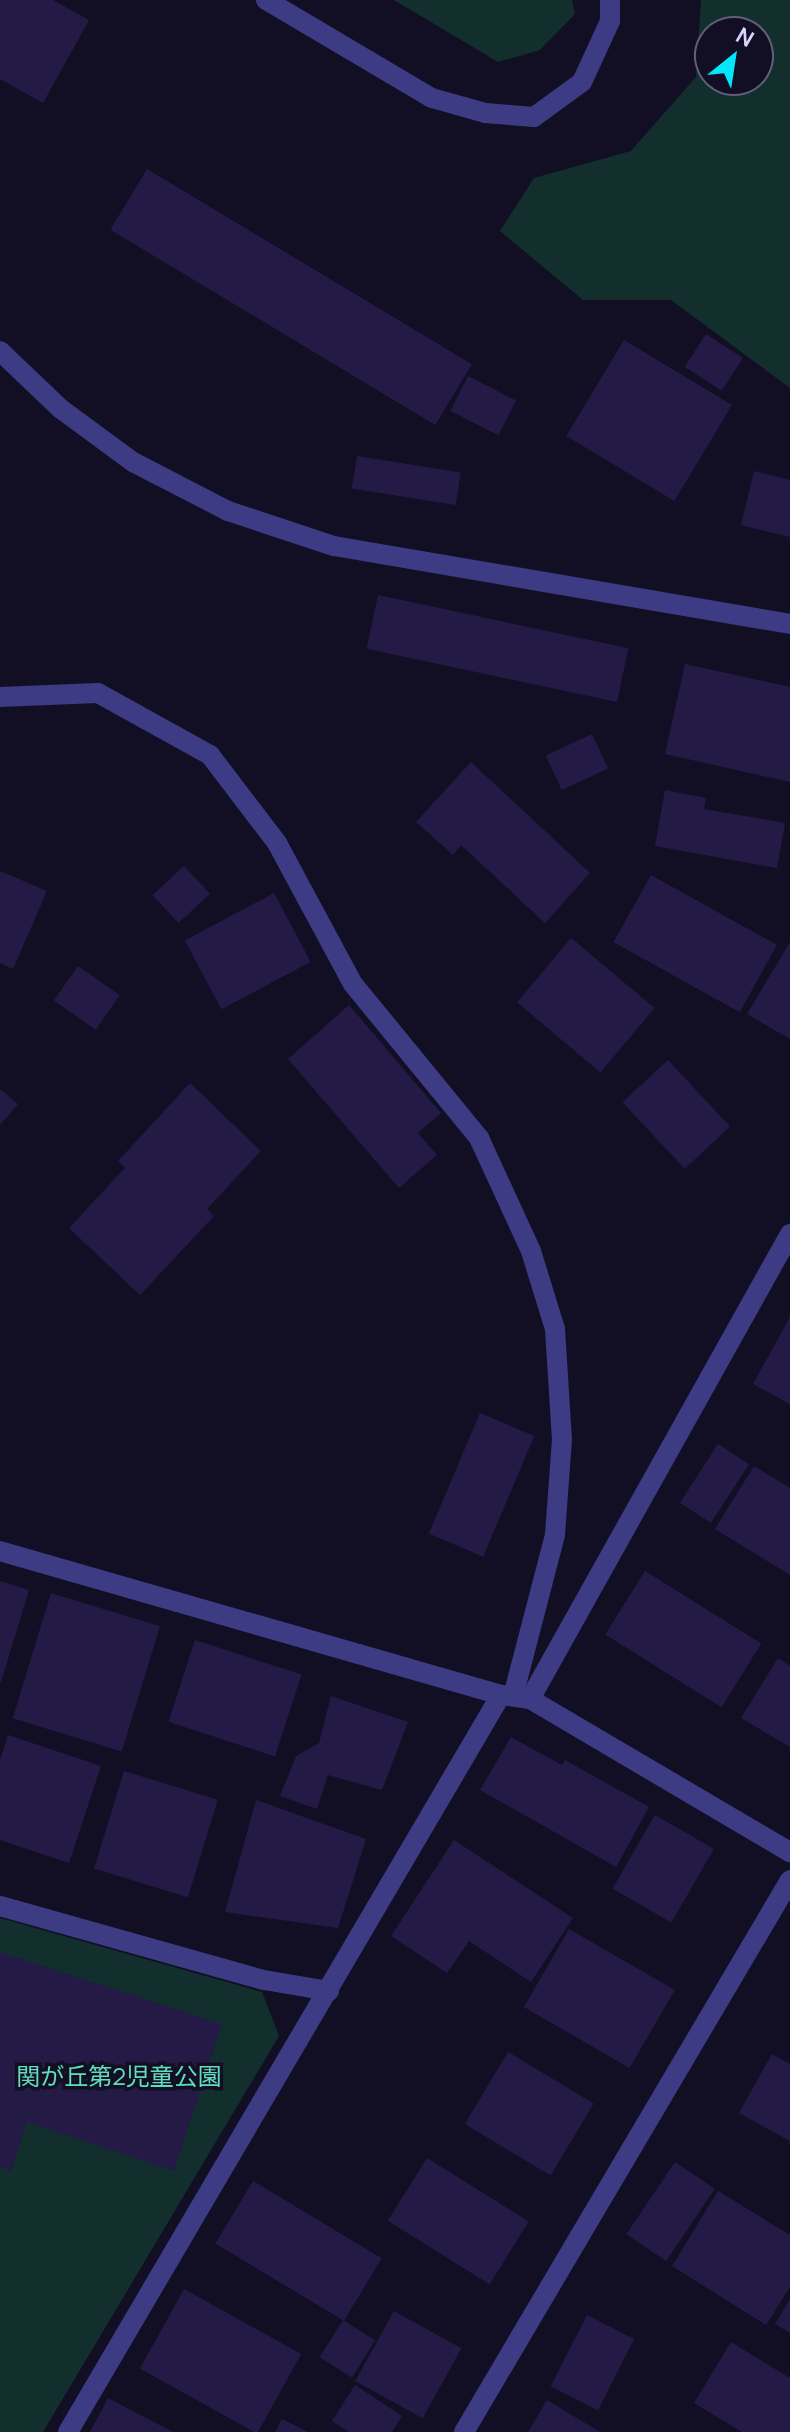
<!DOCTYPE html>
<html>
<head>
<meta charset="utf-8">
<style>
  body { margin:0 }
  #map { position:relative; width:790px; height:2432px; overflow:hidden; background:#120f25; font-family:Manrope,"Noto Sans JP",sans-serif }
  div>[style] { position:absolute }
  .green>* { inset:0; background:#122f2d }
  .building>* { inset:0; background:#231b46; transform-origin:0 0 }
  .minor>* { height:20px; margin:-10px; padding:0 10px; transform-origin:10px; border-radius:10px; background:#3c3b83 }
  .tertiary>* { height:20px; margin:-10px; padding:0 10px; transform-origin:10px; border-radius:10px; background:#3c3b83 }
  span { translate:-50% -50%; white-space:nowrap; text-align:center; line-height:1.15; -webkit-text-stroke:7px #120f25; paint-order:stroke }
  .park-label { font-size:24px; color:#60debc }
  .north { position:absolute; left:694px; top:16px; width:80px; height:80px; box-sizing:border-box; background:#120f25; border:2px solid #615e7c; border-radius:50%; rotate:30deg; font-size:22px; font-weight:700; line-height:32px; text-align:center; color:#d8d4fe }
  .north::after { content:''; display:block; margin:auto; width:28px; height:36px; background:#04e7fb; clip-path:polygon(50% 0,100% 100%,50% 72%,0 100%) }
</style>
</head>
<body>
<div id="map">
  <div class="green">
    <div style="clip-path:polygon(394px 0,572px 0,575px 14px,540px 50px,498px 62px)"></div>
    <div style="clip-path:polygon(evenodd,701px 0,790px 0,790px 388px,671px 300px,583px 300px,500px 231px,534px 178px,631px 151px,696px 77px,701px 0,710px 32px,758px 32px,758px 80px,710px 80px,710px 32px)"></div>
    <div style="clip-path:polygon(0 1918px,262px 1992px,279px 2036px,43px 2432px,0 2432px)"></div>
  </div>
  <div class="building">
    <div style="clip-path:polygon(0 0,53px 0,89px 20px,43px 103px,0 79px)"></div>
    <div style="left:147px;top:169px;width:379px;height:71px;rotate:31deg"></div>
    <div style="left:706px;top:334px;width:44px;height:39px;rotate:33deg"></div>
    <div style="left:624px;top:340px;width:126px;height:112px;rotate:31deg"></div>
    <div style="left:468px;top:376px;width:54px;height:39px;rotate:27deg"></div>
    <div style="left:357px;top:456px;width:105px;height:33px;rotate:9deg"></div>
    <div style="clip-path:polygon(754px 471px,790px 480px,790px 537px,741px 525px)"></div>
    <div style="left:378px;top:595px;width:256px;height:55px;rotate:12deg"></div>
    <div style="clip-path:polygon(685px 664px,790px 687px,790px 782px,665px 754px)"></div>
    <div style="left:592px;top:734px;width:38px;height:51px;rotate:65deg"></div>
    <div style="clip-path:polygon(471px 762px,590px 873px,545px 923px,461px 845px,453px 855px,416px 822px)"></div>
    <div style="clip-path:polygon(665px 790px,706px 798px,704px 809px,785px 823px,777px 868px,655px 846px)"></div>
    <div style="left:184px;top:866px;width:38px;height:43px;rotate:47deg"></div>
    <div style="clip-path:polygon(0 871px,47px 891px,13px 969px,0 963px)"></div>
    <div style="left:651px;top:875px;width:144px;height:77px;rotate:29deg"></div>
    <div style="left:274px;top:893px;width:78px;height:101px;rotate:62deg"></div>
    <div style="left:571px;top:938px;width:109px;height:84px;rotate:40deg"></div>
    <div style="clip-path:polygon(790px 942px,790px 1039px,747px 1014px)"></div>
    <div style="left:78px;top:966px;width:51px;height:42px;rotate:35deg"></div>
    <div style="clip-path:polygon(349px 1005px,441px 1113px,418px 1133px,437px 1155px,399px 1188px,288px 1059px)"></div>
    <div style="left:668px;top:1060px;width:91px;height:62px;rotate:47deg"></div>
    <div style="clip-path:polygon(190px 1083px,261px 1151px,207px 1209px,214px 1216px,140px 1295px,69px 1228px,125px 1168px,118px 1161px)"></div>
    <div style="clip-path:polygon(0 1089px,18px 1104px,0 1125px)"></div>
    <div style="clip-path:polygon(790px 1317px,790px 1404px,753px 1384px)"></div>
    <div style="left:480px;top:1413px;width:59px;height:131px;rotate:23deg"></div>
    <div style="left:718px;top:1444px;width:37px;height:70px;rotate:33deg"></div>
    <div style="clip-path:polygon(754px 1466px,790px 1488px,790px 1575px,715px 1529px)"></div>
    <div style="left:645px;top:1571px;width:137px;height:75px;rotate:32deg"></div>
    <div style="clip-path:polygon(0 1581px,29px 1590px,1px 1682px,0 1682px)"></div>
    <div style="left:51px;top:1593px;width:114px;height:131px;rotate:17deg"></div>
    <div style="left:195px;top:1640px;width:112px;height:86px;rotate:18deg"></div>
    <div style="clip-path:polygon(778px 1658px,790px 1666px,790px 1747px,741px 1718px)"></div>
    <div style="clip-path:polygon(331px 1696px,408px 1722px,382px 1790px,328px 1775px,317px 1809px,280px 1796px,296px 1756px,319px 1743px)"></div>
    <div style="clip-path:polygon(8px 1735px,101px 1766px,69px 1863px,0 1840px,0 1760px)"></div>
    <div style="clip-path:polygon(511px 1737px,562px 1765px,565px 1760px,649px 1807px,616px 1867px,480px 1790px)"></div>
    <div style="left:124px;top:1771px;width:98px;height:102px;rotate:17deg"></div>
    <div style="clip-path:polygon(256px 1800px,366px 1839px,338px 1928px,225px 1912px)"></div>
    <div style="left:655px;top:1815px;width:68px;height:85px;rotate:30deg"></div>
    <div style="clip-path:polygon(454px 1840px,573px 1918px,531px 1982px,469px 1941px,447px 1973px,391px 1936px)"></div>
    <div style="left:569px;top:1929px;width:122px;height:90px;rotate:30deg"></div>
    <div style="clip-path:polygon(0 1952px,222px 2024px,174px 2171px,27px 2122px,11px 2171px,0 2167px)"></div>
    <div style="left:508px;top:2052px;width:100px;height:84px;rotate:31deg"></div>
    <div style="clip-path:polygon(772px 2054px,790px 2064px,790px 2141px,739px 2113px)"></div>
    <div style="left:427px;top:2158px;width:120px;height:74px;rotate:32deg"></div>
    <div style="left:675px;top:2162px;width:48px;height:87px;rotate:34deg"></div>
    <div style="left:253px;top:2181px;width:150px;height:73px;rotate:31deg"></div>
    <div style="clip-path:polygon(718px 2191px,790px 2235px,790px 2287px,766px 2325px,672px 2266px)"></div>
    <div style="left:184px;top:2289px;width:134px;height:91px;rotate:29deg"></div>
    <div style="clip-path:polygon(790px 2299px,790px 2333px,775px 2324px)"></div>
    <div style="left:394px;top:2311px;width:77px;height:80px;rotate:29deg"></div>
    <div style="left:587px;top:2315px;width:53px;height:80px;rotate:27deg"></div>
    <div style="left:343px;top:2320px;width:38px;height:44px;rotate:32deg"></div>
    <div style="clip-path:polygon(731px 2342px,790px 2378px,790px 2432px,742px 2432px,694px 2403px)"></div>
    <div style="clip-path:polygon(355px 2385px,402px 2416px,392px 2432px,349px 2432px,332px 2421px)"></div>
    <div style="clip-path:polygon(108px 2398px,173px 2432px,90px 2432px)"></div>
    <div style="clip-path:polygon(547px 2400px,600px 2432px,528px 2432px)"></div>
    <div style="clip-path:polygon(282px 2419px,308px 2432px,275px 2432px)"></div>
  </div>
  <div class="minor">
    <div style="left:0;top:697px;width:98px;rotate:-2.3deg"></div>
    <div style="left:98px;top:693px;width:128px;rotate:29deg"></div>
    <div style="left:210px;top:755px;width:111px;rotate:52.7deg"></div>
    <div style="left:277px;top:843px;width:160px;rotate:61.7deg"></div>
    <div style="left:353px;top:984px;width:199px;rotate:50.7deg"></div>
    <div style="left:479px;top:1138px;width:124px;rotate:65.3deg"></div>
    <div style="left:531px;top:1251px;width:82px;rotate:72.9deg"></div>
    <div style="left:555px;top:1329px;width:110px;rotate:86.4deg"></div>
    <div style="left:562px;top:1439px;width:96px;rotate:94.2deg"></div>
    <div style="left:555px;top:1535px;width:166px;rotate:104.6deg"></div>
    <div style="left:0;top:1551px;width:521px;rotate:16.04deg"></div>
    <div style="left:530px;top:1699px;width:302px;rotate:30.5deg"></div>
    <div style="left:0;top:1906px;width:274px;rotate:15.7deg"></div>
    <div style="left:264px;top:1980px;width:66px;rotate:9.6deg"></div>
    <div style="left:68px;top:2432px;width:855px;rotate:-59.57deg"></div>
    <div style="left:501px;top:1695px;width:29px;rotate:8deg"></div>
    <div style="left:530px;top:1699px;width:533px;rotate:-60.79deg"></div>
  </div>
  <div class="tertiary">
    <div style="left:266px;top:0;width:193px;rotate:30.6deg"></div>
    <div style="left:432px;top:98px;width:55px;rotate:15.8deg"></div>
    <div style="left:485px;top:113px;width:49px;rotate:4.7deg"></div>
    <div style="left:534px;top:117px;width:59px;rotate:-36.1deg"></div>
    <div style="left:582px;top:82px;width:67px;rotate:-65.3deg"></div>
    <div style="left:610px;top:21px;width:21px;rotate:-90deg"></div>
    <div style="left:0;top:351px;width:84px;rotate:43.6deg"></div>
    <div style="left:61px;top:409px;width:89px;rotate:36.4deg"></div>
    <div style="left:133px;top:462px;width:107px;rotate:27.3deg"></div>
    <div style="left:228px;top:511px;width:112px;rotate:18.3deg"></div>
    <div style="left:334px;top:546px;width:463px;rotate:9.7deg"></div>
    <div style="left:464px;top:2432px;width:641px;rotate:-59.43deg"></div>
  </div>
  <div class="park-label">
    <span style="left:119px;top:2076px">関が丘第2児童公園</span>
  </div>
  <div class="north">N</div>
</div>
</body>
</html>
